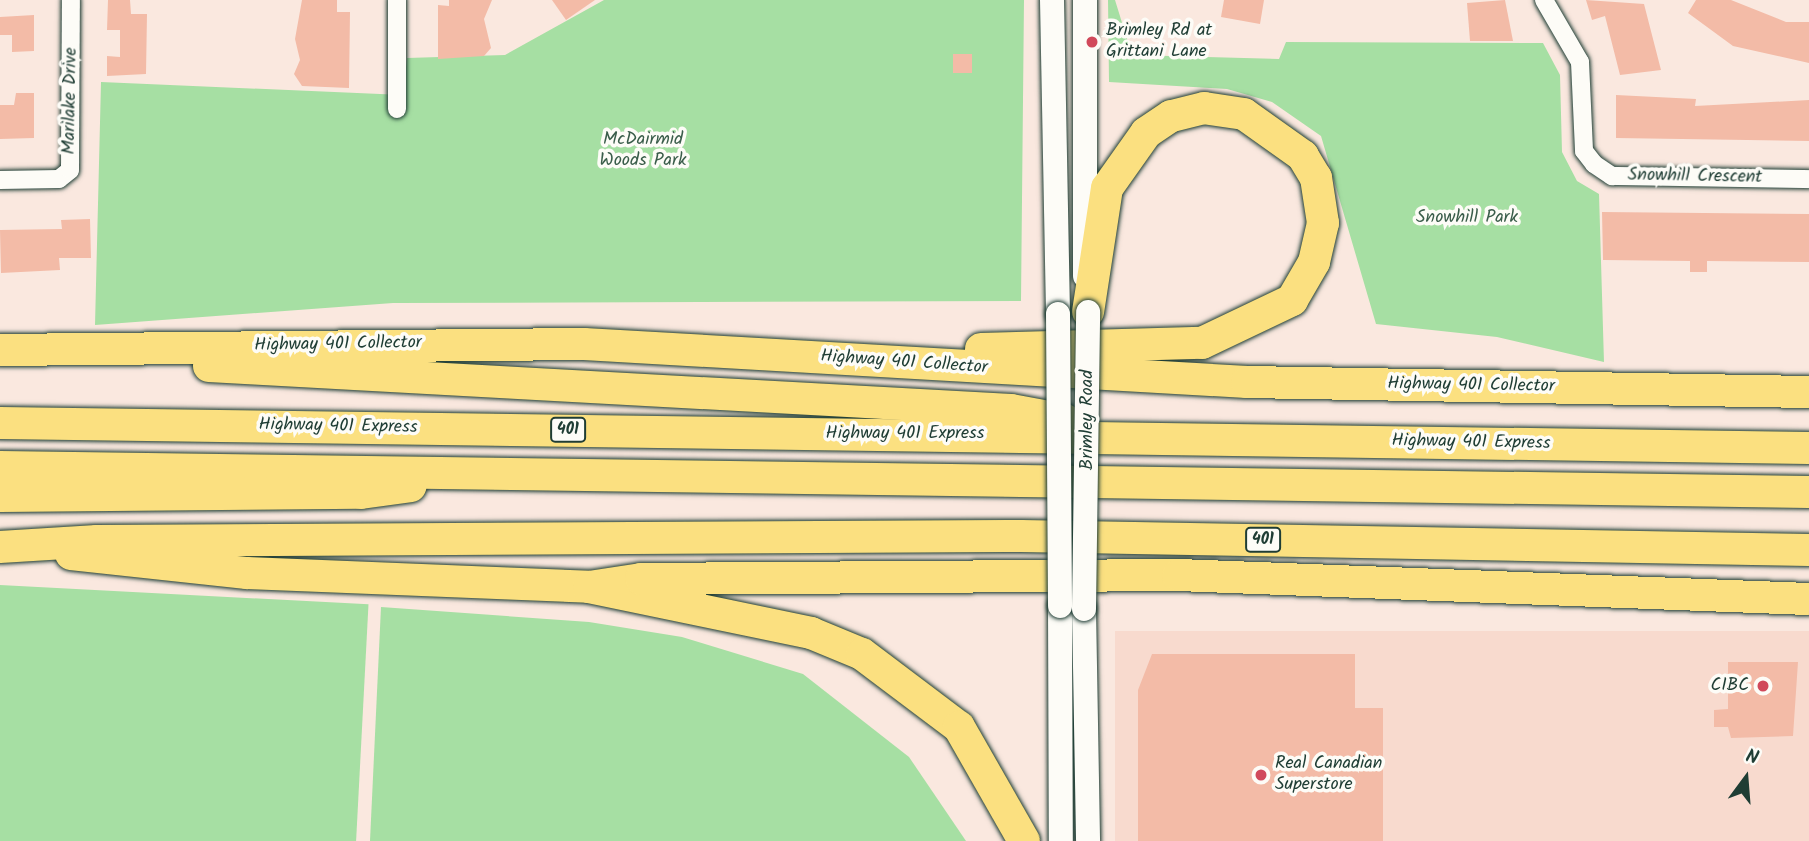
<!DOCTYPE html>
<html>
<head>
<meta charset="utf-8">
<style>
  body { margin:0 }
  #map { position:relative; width:1809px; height:841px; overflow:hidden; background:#fae8df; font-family:Kalam,sans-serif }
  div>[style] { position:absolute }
  .built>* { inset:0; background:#f8dace; transform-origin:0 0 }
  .green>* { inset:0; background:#a6dfa3; transform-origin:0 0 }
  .building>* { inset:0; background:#f3bba7; transform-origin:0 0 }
  .roads { filter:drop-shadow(0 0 2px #1f3d34) drop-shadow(0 0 2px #1f3d34) }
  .minor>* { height:18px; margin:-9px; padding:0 9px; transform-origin:9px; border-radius:9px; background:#fdfcf7 }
  .secondary>* { height:24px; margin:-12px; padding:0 12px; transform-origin:12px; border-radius:12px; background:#fdfcf7 }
  .motorway>* { height:32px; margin:-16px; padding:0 16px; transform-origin:16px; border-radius:16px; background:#fbe080 }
  .bridges { filter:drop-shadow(0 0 2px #1f3d34) drop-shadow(0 0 2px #1f3d34) }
  .secondary-bridge>* { height:24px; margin:-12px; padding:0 12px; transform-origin:12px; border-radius:12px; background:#fdfcf7 }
  .dots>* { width:19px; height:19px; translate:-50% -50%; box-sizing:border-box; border:4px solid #fdfcf7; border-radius:50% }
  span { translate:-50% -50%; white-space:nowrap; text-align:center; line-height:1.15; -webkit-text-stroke:7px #fdfcf7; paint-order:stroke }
  .shield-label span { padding:2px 5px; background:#fdfcf7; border:2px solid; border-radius:5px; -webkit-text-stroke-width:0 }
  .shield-label { font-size:16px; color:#1f3d34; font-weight:700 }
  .poi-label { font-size:18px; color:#1f3d34 }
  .left { translate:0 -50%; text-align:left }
  .right { translate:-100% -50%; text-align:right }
  .street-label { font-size:18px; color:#1f3d34 }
  .park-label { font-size:18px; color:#3a5d4a }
  .north { position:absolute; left:1711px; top:743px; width:70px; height:70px; -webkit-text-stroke:5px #fdfcf7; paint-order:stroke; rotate:16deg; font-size:19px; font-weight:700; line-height:28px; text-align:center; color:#1f3d34 }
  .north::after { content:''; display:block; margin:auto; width:24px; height:32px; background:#1f3d34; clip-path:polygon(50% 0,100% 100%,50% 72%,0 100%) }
</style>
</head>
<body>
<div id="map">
  <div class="built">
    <div style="left:1809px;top:631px;width:210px;height:694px;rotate:90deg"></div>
  </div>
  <div class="green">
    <div style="clip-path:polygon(604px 0,1024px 0,1021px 301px,393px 303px,95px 325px,101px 82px,403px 95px,407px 58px,505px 55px)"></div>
    <div style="clip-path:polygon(1108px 0,1115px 0,1132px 55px,1279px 59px,1286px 42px,1543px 43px,1560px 75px,1562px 152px,1577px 181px,1599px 194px,1604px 362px,1497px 337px,1376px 324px,1321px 136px,1272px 102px,1227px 89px,1109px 82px)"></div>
    <div style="left:0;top:585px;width:369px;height:256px;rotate:3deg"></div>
    <div style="clip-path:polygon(381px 607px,589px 622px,682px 637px,803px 674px,909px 757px,966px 841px,370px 841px)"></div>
  </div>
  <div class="building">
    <div style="clip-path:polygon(108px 0,130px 0,131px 14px,147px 14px,146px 74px,107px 76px,107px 56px,120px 57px,120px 30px,107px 30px)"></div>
    <div style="clip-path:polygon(302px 0,337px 0,337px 12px,350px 12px,349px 88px,302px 86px,294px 74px,300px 60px,295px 39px)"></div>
    <div style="clip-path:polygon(449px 0,492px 0,484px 19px,491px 48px,484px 56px,438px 59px,438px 5px,449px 6px)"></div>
    <div style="clip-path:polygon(552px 0,595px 0,566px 20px)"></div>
    <div style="clip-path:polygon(1224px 0,1264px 0,1260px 24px,1221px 17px)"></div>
    <div style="clip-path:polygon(1505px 0,1513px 41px,1470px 41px,1467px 3px)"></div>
    <div style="clip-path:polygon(1586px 0,1644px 4px,1661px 70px,1620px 75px,1605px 16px,1592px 20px)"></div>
    <div style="clip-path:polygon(1696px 0,1731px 0,1786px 22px,1809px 22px,1809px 63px,1733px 46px,1688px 13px)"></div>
    <div style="clip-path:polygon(34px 15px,34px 51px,12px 52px,12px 35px,0 35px,0 17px)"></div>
    <div style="left:953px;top:54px;width:19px;height:19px"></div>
    <div style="clip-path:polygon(16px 93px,34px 93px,34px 138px,0 139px,0 105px,14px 105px)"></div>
    <div style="clip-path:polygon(1616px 95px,1696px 99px,1695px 106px,1809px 100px,1809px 141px,1616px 138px)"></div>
    <div style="clip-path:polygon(1602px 212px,1809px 214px,1809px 262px,1707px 261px,1707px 272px,1690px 272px,1690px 261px,1603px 260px)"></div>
    <div style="clip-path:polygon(90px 219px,91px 258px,59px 258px,60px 270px,1px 273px,0 230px,62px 229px,61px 220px)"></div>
    <div style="clip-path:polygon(1152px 654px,1355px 654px,1355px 708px,1383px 708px,1383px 841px,1138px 841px,1138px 690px)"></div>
    <div style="clip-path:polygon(1728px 662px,1798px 662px,1793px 736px,1731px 738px,1728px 727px,1714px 727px,1714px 710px,1728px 709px)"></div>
  </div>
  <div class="roads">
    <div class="minor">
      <div style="left:1544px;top:0;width:72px;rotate:59.9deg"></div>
      <div style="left:1580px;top:62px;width:89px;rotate:87.4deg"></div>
      <div style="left:1584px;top:151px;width:16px;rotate:52deg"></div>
      <div style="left:1594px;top:164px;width:22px;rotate:34deg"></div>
      <div style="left:1612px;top:176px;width:197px;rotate:0.9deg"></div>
      <div style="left:397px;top:109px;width:109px;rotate:-90deg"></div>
      <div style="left:0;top:180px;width:59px;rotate:-1deg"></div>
      <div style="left:59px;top:179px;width:14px;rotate:-39deg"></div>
      <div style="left:70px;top:170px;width:170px;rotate:-89.7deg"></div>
    </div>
    <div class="secondary">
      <div style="left:1052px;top:0;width:314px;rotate:88.9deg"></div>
      <div style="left:1085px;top:0;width:276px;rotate:90deg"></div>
      <div style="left:1060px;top:606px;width:235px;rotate:89.8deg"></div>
      <div style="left:1084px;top:609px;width:232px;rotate:89deg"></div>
    </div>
    <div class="motorway">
      <div style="left:981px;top:349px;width:221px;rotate:-1.6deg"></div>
      <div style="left:1202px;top:343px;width:100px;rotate:-25.5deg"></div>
      <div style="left:1292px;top:300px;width:44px;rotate:-59.9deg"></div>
      <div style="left:1314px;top:262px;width:40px;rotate:-77deg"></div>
      <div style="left:1323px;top:223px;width:46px;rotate:-98.8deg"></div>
      <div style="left:1316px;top:178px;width:26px;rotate:-121deg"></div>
      <div style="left:1303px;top:156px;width:72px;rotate:-144.6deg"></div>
      <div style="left:1244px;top:114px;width:40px;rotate:-171.5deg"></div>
      <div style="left:1204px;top:108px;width:34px;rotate:166deg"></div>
      <div style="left:1171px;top:116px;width:30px;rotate:146deg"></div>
      <div style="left:1146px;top:133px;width:67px;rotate:125.3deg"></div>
      <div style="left:1107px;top:188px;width:125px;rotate:98.7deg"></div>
      <div style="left:0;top:350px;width:584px;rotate:-0.59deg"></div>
      <div style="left:584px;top:344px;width:664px;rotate:3.28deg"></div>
      <div style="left:1247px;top:382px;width:562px;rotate:1.02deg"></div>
      <div style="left:209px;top:366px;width:803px;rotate:3.14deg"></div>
      <div style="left:1011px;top:410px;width:55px;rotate:10.5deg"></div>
      <div style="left:0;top:423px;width:1809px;rotate:0.79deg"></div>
      <div style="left:0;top:467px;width:1809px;rotate:0.79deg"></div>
      <div style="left:0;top:496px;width:361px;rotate:-0.5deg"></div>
      <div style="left:361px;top:493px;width:50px;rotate:-8deg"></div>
      <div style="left:0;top:547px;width:97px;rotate:-3.5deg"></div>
      <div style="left:97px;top:541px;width:924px;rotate:-0.31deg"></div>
      <div style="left:1021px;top:536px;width:788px;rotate:1.02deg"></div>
      <div style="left:71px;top:554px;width:177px;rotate:6.2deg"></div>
      <div style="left:247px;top:573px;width:342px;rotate:2.3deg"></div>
      <div style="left:589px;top:587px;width:227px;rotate:11.7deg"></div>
      <div style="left:811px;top:633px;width:55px;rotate:22.4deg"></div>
      <div style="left:862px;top:654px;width:121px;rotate:37deg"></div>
      <div style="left:959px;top:727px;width:131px;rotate:60.3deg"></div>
      <div style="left:589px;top:587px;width:53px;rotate:-8.7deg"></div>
      <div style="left:641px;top:579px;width:537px;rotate:-0.43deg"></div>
      <div style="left:1178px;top:575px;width:631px;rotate:2.18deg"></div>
    </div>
  </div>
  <div class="bridges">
    <div class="secondary-bridge">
      <div style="left:1058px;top:314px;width:292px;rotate:89.6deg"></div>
      <div style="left:1084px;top:609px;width:297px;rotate:-89.2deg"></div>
    </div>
  </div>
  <div class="dots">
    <div style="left:1092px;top:42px;background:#d1495b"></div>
    <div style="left:1763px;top:686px;background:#d1495b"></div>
    <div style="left:1261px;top:775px;background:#d1495b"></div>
  </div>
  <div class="shield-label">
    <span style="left:568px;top:430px">401</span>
    <span style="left:1263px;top:540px">401</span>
  </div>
  <div class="poi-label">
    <span class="left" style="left:1106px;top:42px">Brimley Rd at<br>Grittani Lane</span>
    <span class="right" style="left:1749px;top:686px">CIBC</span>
    <span class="left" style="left:1275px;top:775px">Real Canadian<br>Superstore</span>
  </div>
  <div class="street-label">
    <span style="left:71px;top:101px;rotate:-89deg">Marilake Drive</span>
    <span style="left:1695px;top:177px;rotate:1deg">Snowhill Crescent</span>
    <span style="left:338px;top:345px;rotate:-1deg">Highway 401 Collector</span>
    <span style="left:904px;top:363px;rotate:4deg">Highway 401 Collector</span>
    <span style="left:1471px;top:386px;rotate:1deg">Highway 401 Collector</span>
    <span style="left:1088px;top:420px;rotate:-90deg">Brimley Road</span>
    <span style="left:338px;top:427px;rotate:1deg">Highway 401 Express</span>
    <span style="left:905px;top:434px">Highway 401 Express</span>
    <span style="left:1471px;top:443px;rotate:1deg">Highway 401 Express</span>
  </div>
  <div class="park-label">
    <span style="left:643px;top:151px">McDairmid<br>Woods Park</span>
    <span style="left:1467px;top:218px">Snowhill Park</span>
  </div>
  <div class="north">N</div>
</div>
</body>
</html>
